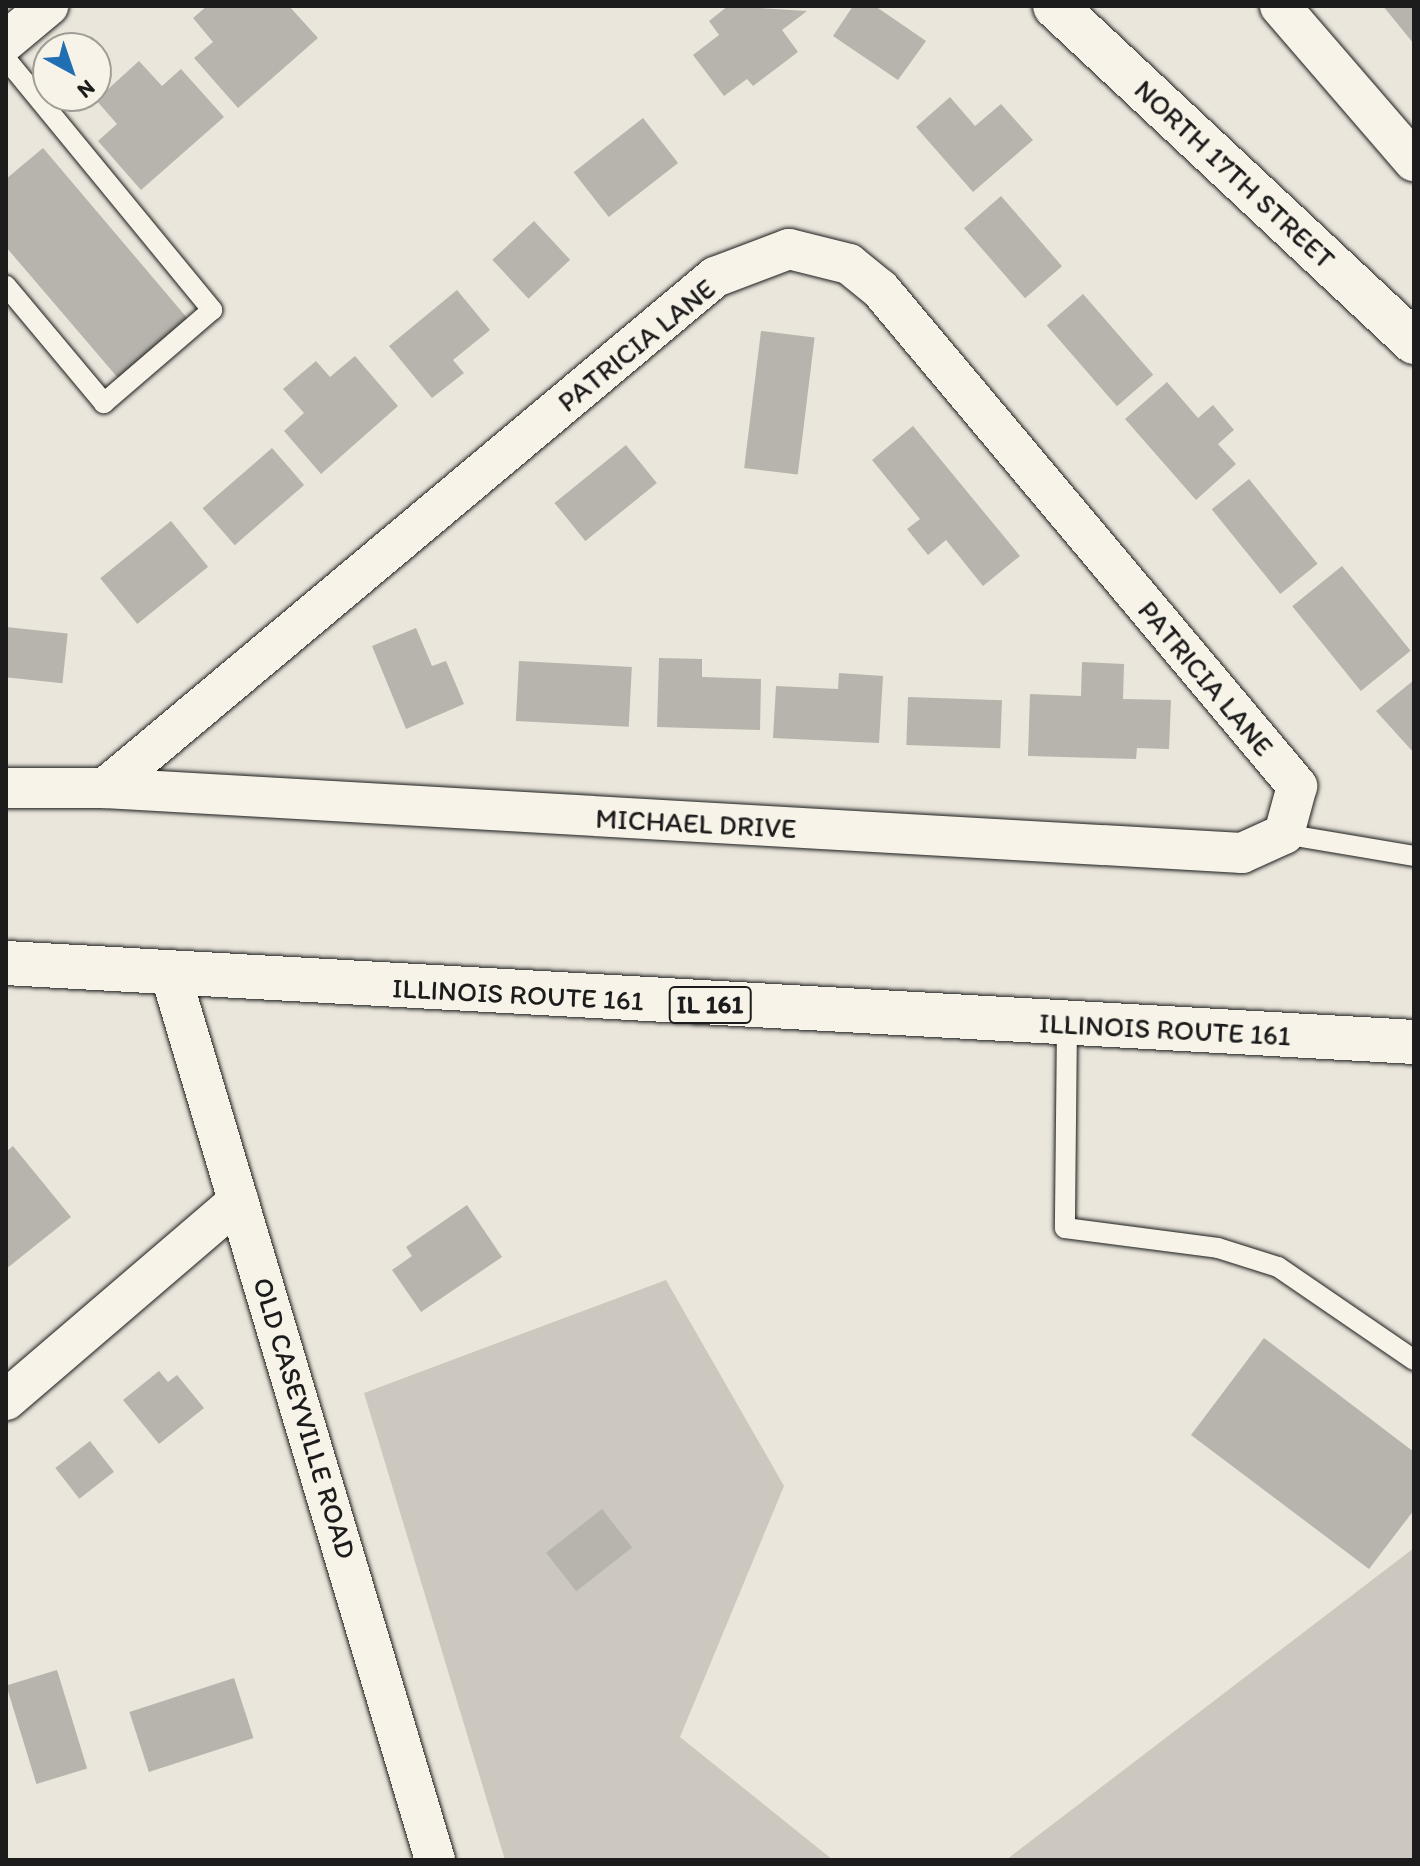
<!DOCTYPE html>
<html>
<head>
<meta charset="utf-8">
<style>
  body { margin:0 }
  #map { position:relative; width:1420px; height:1866px; overflow:hidden; background:#eae6dc; font-family:Itim,sans-serif }
  div>[style] { position:absolute }
  .green>* { inset:0; background:#ccc8c0 }
  .building>* { inset:0; background:#b6b4ac; transform-origin:0 0 }
  .roads { filter:drop-shadow(0 0 2px #1c1c1c) drop-shadow(0 0 2px #1c1c1c) }
  .service>* { height:20px; margin:-10px; padding:0 10px; transform-origin:10px; border-radius:10px; background:#f7f3e8 }
  .minor>* { height:40px; margin:-20px; padding:0 20px; transform-origin:20px; border-radius:20px; background:#f7f3e8 }
  .tertiary>* { height:44px; margin:-22px; padding:0 22px; transform-origin:22px; border-radius:22px; background:#f7f3e8 }
  .primary>* { height:44px; margin:-22px; padding:0 22px; transform-origin:22px; border-radius:22px; background:#f7f3e8 }
  span { translate:-50% -50%; white-space:nowrap; text-align:center; line-height:1.15; -webkit-text-stroke:7px #f7f3e8; paint-order:stroke }
  .shield-label span { padding:2px 6px; background:#f7f3e8; border:2px solid; border-radius:6px; -webkit-text-stroke-width:0 }
  .shield-label { font-size:26px; color:#1c1c1c; font-weight:700 }
  .street-label { font-size:28px; color:#1c1c1c }
  .frame { position:absolute; inset:0; border:8px solid #1c1c1c; pointer-events:none }
  .north { position:absolute; left:32px; top:32px; width:80px; height:80px; box-sizing:border-box; background:#f7f3e8; border:2px solid #9f9d96; border-radius:50%; rotate:140deg; font-size:22px; font-weight:700; line-height:32px; text-align:center; color:#1c1c1c }
  .north::after { content:''; display:block; margin:auto; width:28px; height:36px; background:#1f6fb2; clip-path:polygon(50% 0,100% 100%,50% 72%,0 100%) }
</style>
</head>
<body>
<div id="map">
  <div class="green">
    <div style="clip-path:polygon(666px 1280px,784px 1486px,680px 1737px,833px 1860px,505px 1860px,364px 1393px)"></div>
    <div style="clip-path:polygon(1414px 1548px,1414px 1860px,1006px 1860px)"></div>
  </div>
  <div class="building">
    <div style="clip-path:polygon(207px 6px,289px 6px,318px 38px,238px 108px,194px 58px,213px 42px,193px 18px)"></div>
    <div style="clip-path:polygon(728px 6px,807px 11px,782px 30px,798px 52px,753px 86px,747px 79px,724px 96px,693px 55px,719px 35px,709px 21px)"></div>
    <div style="clip-path:polygon(853px 6px,875px 6px,926px 41px,898px 80px,833px 36px)"></div>
    <div style="clip-path:polygon(1383px 6px,1414px 6px,1414px 44px)"></div>
    <div style="clip-path:polygon(139px 61px,162px 86px,181px 69px,224px 117px,141px 190px,98px 141px,117px 124px,96px 100px)"></div>
    <div style="clip-path:polygon(950px 97px,975px 126px,1001px 104px,1033px 140px,973px 192px,916px 127px)"></div>
    <div style="left:643px;top:118px;width:57px;height:88px;rotate:52deg"></div>
    <div style="clip-path:polygon(43px 148px,188px 319px,118px 378px,6px 247px,6px 179px)"></div>
    <div style="left:1001px;top:196px;width:93px;height:49px;rotate:49deg"></div>
    <div style="left:534px;top:221px;width:53px;height:57px;rotate:47deg"></div>
    <div style="clip-path:polygon(457px 290px,490px 330px,453px 360px,464px 373px,432px 398px,389px 346px)"></div>
    <div style="left:1083px;top:294px;width:107px;height:48px;rotate:49deg"></div>
    <div style="left:761px;top:331px;width:54px;height:138px;rotate:7deg"></div>
    <div style="clip-path:polygon(355px 356px,398px 406px,321px 474px,284px 431px,304px 413px,283px 389px,316px 361px,330px 377px)"></div>
    <div style="clip-path:polygon(1167px 382px,1198px 418px,1213px 405px,1234px 430px,1218px 444px,1236px 464px,1196px 500px,1125px 419px)"></div>
    <div style="clip-path:polygon(913px 426px,1020px 556px,983px 586px,946px 540px,928px 555px,907px 529px,920px 519px,872px 460px)"></div>
    <div style="left:626px;top:445px;width:49px;height:92px;rotate:51deg"></div>
    <div style="left:272px;top:448px;width:49px;height:92px;rotate:49deg"></div>
    <div style="left:1249px;top:479px;width:109px;height:48px;rotate:51deg"></div>
    <div style="left:171px;top:521px;width:59px;height:91px;rotate:51deg"></div>
    <div style="left:1342px;top:566px;width:109px;height:64px;rotate:51deg"></div>
    <div style="left:6px;top:627px;width:62px;height:50px;rotate:6deg"></div>
    <div style="clip-path:polygon(416px 628px,432px 666px,446px 661px,464px 704px,406px 729px,372px 646px)"></div>
    <div style="clip-path:polygon(659px 658px,702px 659px,702px 677px,761px 679px,760px 730px,657px 727px)"></div>
    <div style="left:519px;top:661px;width:113px;height:60px;rotate:3deg"></div>
    <div style="clip-path:polygon(1082px 662px,1124px 664px,1123px 699px,1171px 700px,1169px 749px,1137px 748px,1136px 759px,1028px 756px,1030px 694px,1081px 696px)"></div>
    <div style="clip-path:polygon(839px 673px,883px 676px,879px 743px,773px 738px,776px 686px,838px 689px)"></div>
    <div style="clip-path:polygon(1414px 680px,1414px 753px,1376px 711px)"></div>
    <div style="left:908px;top:697px;width:94px;height:48px;rotate:2deg"></div>
    <div style="clip-path:polygon(13px 1146px,71px 1217px,6px 1269px,6px 1152px)"></div>
    <div style="clip-path:polygon(467px 1205px,502px 1257px,421px 1312px,392px 1270px,412px 1256px,406px 1247px)"></div>
    <div style="clip-path:polygon(1264px 1338px,1414px 1452px,1414px 1510px,1369px 1569px,1191px 1435px)"></div>
    <div style="clip-path:polygon(159px 1371px,168px 1382px,177px 1375px,204px 1408px,159px 1444px,123px 1400px)"></div>
    <div style="left:90px;top:1441px;width:39px;height:44px;rotate:52deg"></div>
    <div style="left:602px;top:1509px;width:49px;height:71px;rotate:52deg"></div>
    <div style="left:57px;top:1670px;width:103px;height:53px;rotate:73deg"></div>
    <div style="left:234px;top:1678px;width:63px;height:110px;rotate:72deg"></div>
  </div>
  <div class="roads">
    <div class="service">
      <div style="left:6px;top:59px;width:325px;rotate:50.6deg"></div>
      <div style="left:212px;top:310px;width:143px;rotate:139.3deg"></div>
      <div style="left:104px;top:403px;width:153px;rotate:-129.9deg"></div>
      <div style="left:1284px;top:834px;width:132px;rotate:9.6deg"></div>
      <div style="left:1067px;top:1024px;width:204px;rotate:90.6deg"></div>
      <div style="left:1065px;top:1228px;width:154px;rotate:7.4deg"></div>
      <div style="left:1218px;top:1248px;width:63px;rotate:17.6deg"></div>
      <div style="left:1278px;top:1267px;width:165px;rotate:34.4deg"></div>
    </div>
    <div class="minor">
      <div style="left:1280px;top:6px;width:205px;rotate:49.2deg"></div>
      <div style="left:6px;top:41px;width:55px;rotate:-39.8deg"></div>
      <div style="left:6px;top:788px;width:99px"></div>
      <div style="left:105px;top:788px;width:796px;rotate:-39.95deg"></div>
      <div style="left:715px;top:277px;width:79px;rotate:-20.7deg"></div>
      <div style="left:789px;top:249px;width:62px;rotate:14deg"></div>
      <div style="left:849px;top:264px;width:40px;rotate:39deg"></div>
      <div style="left:880px;top:289px;width:649px;rotate:50deg"></div>
      <div style="left:1297px;top:786px;width:50px;rotate:105.2deg"></div>
      <div style="left:1284px;top:834px;width:46px;rotate:155.7deg"></div>
      <div style="left:1242px;top:853px;width:1139px;rotate:-176.73deg"></div>
      <div style="left:171px;top:976px;width:923px;rotate:73.37deg"></div>
      <div style="left:6px;top:1400px;width:306px;rotate:-40.6deg"></div>
    </div>
    <div class="tertiary">
      <div style="left:1055px;top:6px;width:492px;rotate:43.1deg"></div>
    </div>
    <div class="primary">
      <div style="left:6px;top:963px;width:1410px;rotate:3.21deg"></div>
    </div>
  </div>
  <div class="shield-label">
    <span style="left:710px;top:1005px">IL 161</span>
  </div>
  <div class="street-label">
    <span style="left:1235px;top:174px;rotate:43deg">NORTH 17TH STREET</span>
    <span style="left:636px;top:345px;rotate:-39deg">PATRICIA LANE</span>
    <span style="left:1206px;top:678px;rotate:50deg">PATRICIA LANE</span>
    <span style="left:696px;top:823px;rotate:3deg">MICHAEL DRIVE</span>
    <span style="left:518px;top:994px;rotate:3deg">ILLINOIS ROUTE 161</span>
    <span style="left:1165px;top:1029px;rotate:3deg">ILLINOIS ROUTE 161</span>
    <span style="left:305px;top:1418px;rotate:73deg">OLD CASEYVILLE ROAD</span>
  </div>
  <div class="frame"></div>
  <div class="north">N</div>
</div>
</body>
</html>
